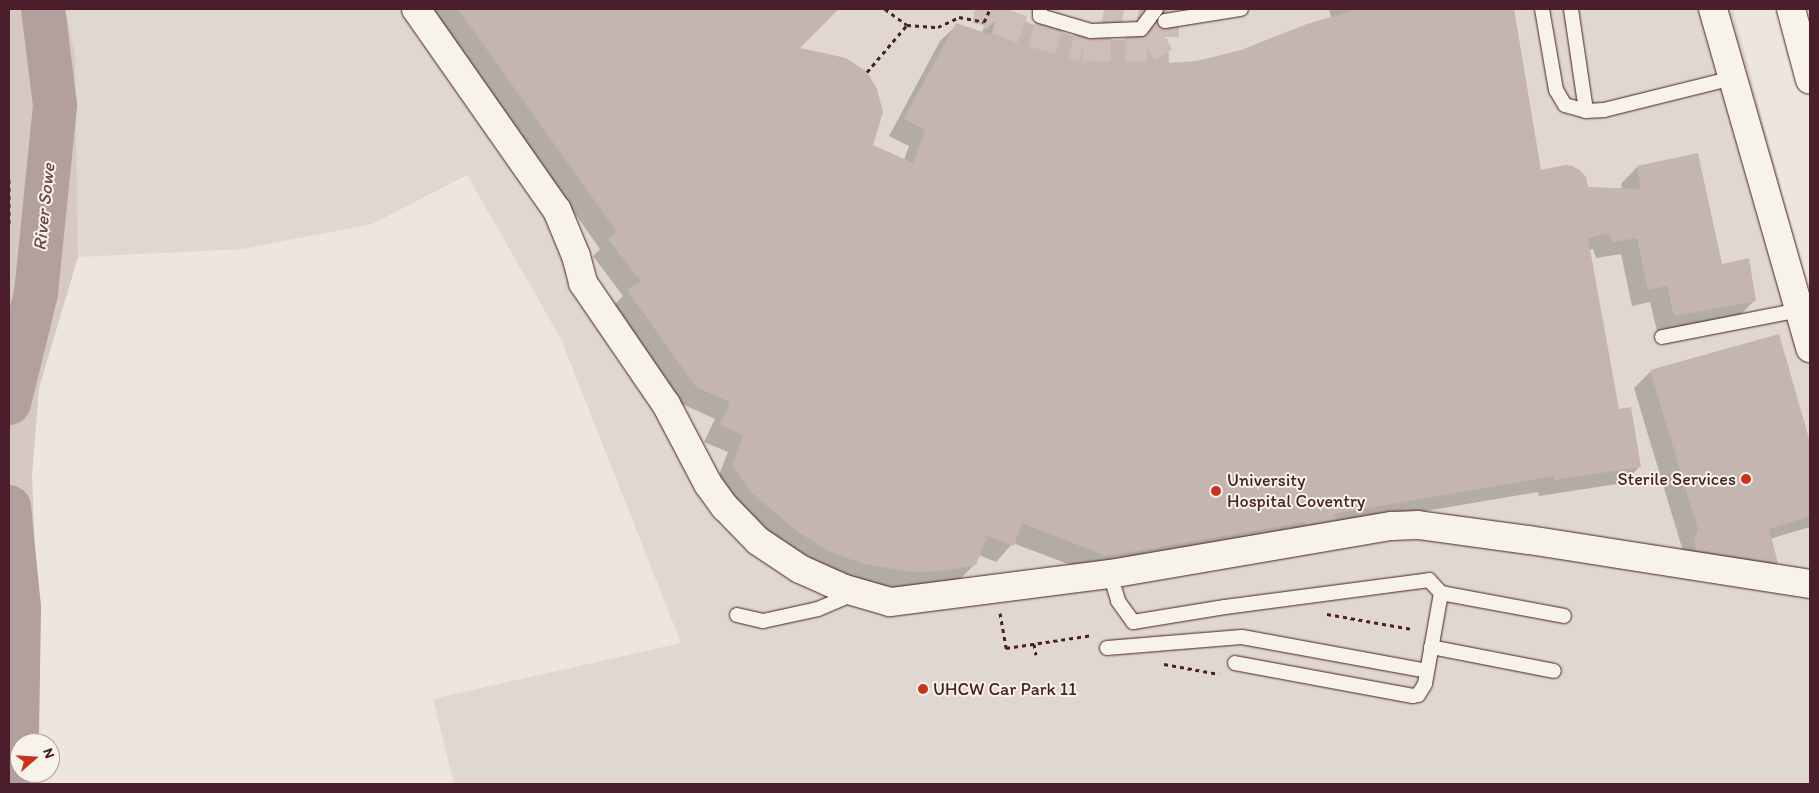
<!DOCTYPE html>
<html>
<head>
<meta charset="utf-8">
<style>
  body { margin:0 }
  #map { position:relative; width:1819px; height:793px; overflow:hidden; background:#ece6dd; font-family:Itim,sans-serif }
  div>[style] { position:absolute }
  .built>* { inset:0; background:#e0d7d0 }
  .green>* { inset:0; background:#d5c9c2 }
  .shadow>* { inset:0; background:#0003 }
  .river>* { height:44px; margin:-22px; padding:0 22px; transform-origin:22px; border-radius:22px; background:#b39f9d }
  .building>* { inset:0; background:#c4b5b0 }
  .street-tunnel>* { height:28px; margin-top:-14px; transform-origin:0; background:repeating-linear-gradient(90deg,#ccbeb9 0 28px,transparent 0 42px) }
  .path>* { height:3px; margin-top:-1.5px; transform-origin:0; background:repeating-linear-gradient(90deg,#4a1f2b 0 4px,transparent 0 8px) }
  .roads { filter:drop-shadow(0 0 1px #4a1f2b) drop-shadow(0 0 1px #4a1f2b) }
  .lane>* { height:14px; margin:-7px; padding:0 7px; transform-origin:7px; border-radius:7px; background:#f7f3e8 }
  .street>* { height:28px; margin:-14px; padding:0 14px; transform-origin:14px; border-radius:14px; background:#f7f3e8 }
  .dots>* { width:14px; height:14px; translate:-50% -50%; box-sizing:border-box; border:2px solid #f7f3e8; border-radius:50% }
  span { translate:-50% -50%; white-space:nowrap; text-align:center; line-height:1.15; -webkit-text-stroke:4px #f7f3e8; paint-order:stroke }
  .poi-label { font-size:18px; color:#4a1f2b }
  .right { translate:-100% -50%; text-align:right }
  .left { translate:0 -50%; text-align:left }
  .water-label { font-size:19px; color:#6f4c53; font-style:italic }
  .frame { position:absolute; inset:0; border:10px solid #4a1f2b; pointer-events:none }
  .north { position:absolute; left:10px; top:733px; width:50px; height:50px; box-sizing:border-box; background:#f7f3e8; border:1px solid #b29e9c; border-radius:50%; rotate:71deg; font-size:14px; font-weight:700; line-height:20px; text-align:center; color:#4a1f2b }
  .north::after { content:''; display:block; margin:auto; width:18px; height:22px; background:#c8321e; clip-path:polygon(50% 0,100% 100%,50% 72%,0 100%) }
</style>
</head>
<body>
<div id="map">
  <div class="built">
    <div style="clip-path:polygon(66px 9px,1733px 9px,1810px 295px,1810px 784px,454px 784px,433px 699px,681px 643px,561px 339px,467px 175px,372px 224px,243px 249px,78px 257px,75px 55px)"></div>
  </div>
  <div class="green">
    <div style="clip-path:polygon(9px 9px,66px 9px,75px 55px,78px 257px,39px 388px,32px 476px,40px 682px,31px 743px,20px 743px,20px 773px,27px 773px,26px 784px,9px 784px)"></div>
  </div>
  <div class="shadow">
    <div style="clip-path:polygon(430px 9px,838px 9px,798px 49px,871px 145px,904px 160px,909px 146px,889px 136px,940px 41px,957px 25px,982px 33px,983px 29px,999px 13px,1036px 27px,1168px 64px,1197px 62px,1242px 51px,1331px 18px,1329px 9px,1513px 9px,1540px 172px,1587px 188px,1622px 189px,1621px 184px,1637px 167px,1721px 265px,1755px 300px,1738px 317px,1657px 331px,1650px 302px,1632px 306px,1621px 254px,1596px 258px,1593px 249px,1589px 250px,1618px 411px,1640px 466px,1624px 483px,1539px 496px,1538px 492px,1325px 528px,1089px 572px,1013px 543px,996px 562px,979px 555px,975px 564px,958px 581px,894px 588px,846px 580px,781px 549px,716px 483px,728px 452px,704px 442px,715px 419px,680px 403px,611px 308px,623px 296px,593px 256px,600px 249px)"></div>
    <div style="clip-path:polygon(1778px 335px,1810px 446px,1810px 527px,1770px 539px,1777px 563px,1760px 579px,1677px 559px,1682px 548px,1634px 388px,1651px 371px)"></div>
  </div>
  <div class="river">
    <div style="left:9px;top:403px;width:113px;rotate:-76.2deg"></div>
    <div style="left:36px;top:293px;width:189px;rotate:-84.2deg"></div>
    <div style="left:55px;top:105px;width:97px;rotate:-97.1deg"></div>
    <div style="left:9px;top:507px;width:101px;rotate:84.3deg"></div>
    <div style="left:19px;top:608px;width:133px;rotate:90.9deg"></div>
    <div style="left:17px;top:741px;width:37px;rotate:103deg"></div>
  </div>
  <div class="building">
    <div style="clip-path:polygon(458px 9px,839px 9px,800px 48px,846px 58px,867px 72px,877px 89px,883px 112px,873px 145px,913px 163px,925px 130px,904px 119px,956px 23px,992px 35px,999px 11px,1037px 26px,1089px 40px,1168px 39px,1169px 63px,1197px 61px,1241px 50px,1307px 24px,1349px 12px,1348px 9px,1514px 9px,1541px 170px,1565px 165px,1572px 166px,1580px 170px,1586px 177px,1588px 187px,1641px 189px,1637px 166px,1698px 153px,1722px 264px,1749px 258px,1756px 301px,1674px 316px,1667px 286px,1648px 290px,1637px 238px,1612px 242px,1610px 233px,1588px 238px,1619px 409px,1631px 407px,1641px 467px,1555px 480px,1555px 476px,1334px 514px,1336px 520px,1305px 525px,1305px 522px,1106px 556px,1022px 523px,1014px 546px,987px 536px,976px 565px,944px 571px,911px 572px,864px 564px,830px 552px,798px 532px,752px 493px,732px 466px,743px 435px,720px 425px,730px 402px,696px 387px,627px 290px,641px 281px,608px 239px,617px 232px)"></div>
    <div style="clip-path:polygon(1779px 334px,1810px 442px,1810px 516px,1769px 529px,1778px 563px,1696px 550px,1694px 541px,1698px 530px,1650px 370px)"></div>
  </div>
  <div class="street-tunnel">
    <div style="left:975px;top:9px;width:14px;rotate:12deg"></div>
    <div style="left:989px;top:12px;width:11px;rotate:49deg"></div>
    <div style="left:996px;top:20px;width:38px;rotate:20deg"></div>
    <div style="left:1032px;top:33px;width:53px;rotate:15.4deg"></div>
    <div style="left:1083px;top:47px;width:64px;rotate:0.9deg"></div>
    <div style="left:1147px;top:48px;width:21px;rotate:-31deg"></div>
    <div style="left:1165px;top:37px;width:16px;rotate:-90deg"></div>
    <div style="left:1165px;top:21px;width:62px;rotate:-168.9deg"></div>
  </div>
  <div class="path">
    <div style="left:885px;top:9px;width:27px;rotate:36deg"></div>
    <div style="left:907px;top:25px;width:31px;rotate:4deg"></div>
    <div style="left:938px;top:27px;width:23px;rotate:-25deg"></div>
    <div style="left:959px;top:17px;width:25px;rotate:11deg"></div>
    <div style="left:984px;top:22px;width:14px;rotate:-65deg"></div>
    <div style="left:867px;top:72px;width:62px;rotate:-49.6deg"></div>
    <div style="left:9px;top:180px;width:45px;rotate:90deg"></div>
    <div style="left:1000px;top:613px;width:36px;rotate:80deg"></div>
    <div style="left:1006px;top:648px;width:88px;rotate:-8.5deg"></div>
    <div style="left:1327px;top:614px;width:86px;rotate:10deg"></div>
    <div style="left:1034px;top:644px;width:11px;rotate:80deg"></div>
    <div style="left:1164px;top:664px;width:56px;rotate:10.3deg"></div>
  </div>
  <div class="roads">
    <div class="lane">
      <div style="left:1040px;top:9px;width:7px;rotate:90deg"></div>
      <div style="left:1040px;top:16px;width:53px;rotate:16.4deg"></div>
      <div style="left:1091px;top:31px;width:50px;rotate:-2.3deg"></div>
      <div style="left:1141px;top:29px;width:25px;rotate:-53deg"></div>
      <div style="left:1542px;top:9px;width:82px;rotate:80.2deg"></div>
      <div style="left:1556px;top:90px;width:17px;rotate:59deg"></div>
      <div style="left:1565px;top:105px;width:22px;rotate:16deg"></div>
      <div style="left:1586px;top:111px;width:18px;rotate:-3deg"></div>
      <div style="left:1604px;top:110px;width:133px;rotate:-13.9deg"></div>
      <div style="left:1571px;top:9px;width:103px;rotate:81.6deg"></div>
      <div style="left:1165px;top:21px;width:77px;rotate:-9deg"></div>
      <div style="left:1662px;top:337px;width:141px;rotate:-11.1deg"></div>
      <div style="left:1110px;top:574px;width:28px;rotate:73deg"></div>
      <div style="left:1118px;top:601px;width:26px;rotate:54deg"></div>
      <div style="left:1133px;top:622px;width:93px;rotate:-9.3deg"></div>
      <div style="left:1225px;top:607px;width:206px;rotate:-7.5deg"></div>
      <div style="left:1429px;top:580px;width:18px;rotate:47deg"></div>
      <div style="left:1441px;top:593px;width:92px;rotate:100deg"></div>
      <div style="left:1425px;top:684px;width:13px;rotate:122deg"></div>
      <div style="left:1418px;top:695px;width:5px;rotate:169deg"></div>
      <div style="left:1413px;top:696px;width:181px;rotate:-169.5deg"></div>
      <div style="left:1441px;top:593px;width:125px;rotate:10.6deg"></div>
      <div style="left:737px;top:615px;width:27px;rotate:13deg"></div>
      <div style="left:763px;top:621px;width:56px;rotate:-12.3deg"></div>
      <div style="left:818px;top:609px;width:38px;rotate:-23deg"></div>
      <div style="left:1431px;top:647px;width:125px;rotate:11deg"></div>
      <div style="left:1107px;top:648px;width:135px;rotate:-4.7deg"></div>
      <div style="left:1242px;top:637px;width:188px;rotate:10.4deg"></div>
    </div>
    <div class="street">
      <div style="left:416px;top:9px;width:246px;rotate:55deg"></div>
      <div style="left:557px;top:210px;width:50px;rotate:67.6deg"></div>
      <div style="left:576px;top:256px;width:28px;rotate:75deg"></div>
      <div style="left:583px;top:283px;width:147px;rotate:55.6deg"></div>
      <div style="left:666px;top:404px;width:90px;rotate:62.3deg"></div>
      <div style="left:708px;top:484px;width:29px;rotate:54deg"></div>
      <div style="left:725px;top:507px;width:47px;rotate:45.9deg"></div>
      <div style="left:758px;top:541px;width:50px;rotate:33.7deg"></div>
      <div style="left:800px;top:569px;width:49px;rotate:24deg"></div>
      <div style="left:845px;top:589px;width:47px;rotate:16.1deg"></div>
      <div style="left:890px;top:602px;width:222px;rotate:-7.3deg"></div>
      <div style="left:1110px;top:574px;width:286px;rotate:-9.7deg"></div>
      <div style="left:1392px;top:526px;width:26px;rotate:-2deg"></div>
      <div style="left:1418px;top:525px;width:112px;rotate:7.7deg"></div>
      <div style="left:1529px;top:540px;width:284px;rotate:8.9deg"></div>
      <div style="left:1713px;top:9px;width:353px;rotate:74deg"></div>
      <div style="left:1791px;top:9px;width:73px;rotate:75deg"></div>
    </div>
  </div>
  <div class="dots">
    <div style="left:1746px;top:479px;background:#c8321e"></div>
    <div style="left:1216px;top:491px;background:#c8321e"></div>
    <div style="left:923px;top:689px;background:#c8321e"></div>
  </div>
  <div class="poi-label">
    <span class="right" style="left:1736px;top:479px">Sterile Services</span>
    <span class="left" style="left:1227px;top:491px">University<br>Hospital Coventry</span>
    <span class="left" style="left:933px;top:689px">UHCW Car Park 11</span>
  </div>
  <div class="water-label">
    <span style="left:44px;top:207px;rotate:-84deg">River Sowe</span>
  </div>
  <div class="frame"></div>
  <div class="north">N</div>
</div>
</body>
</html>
